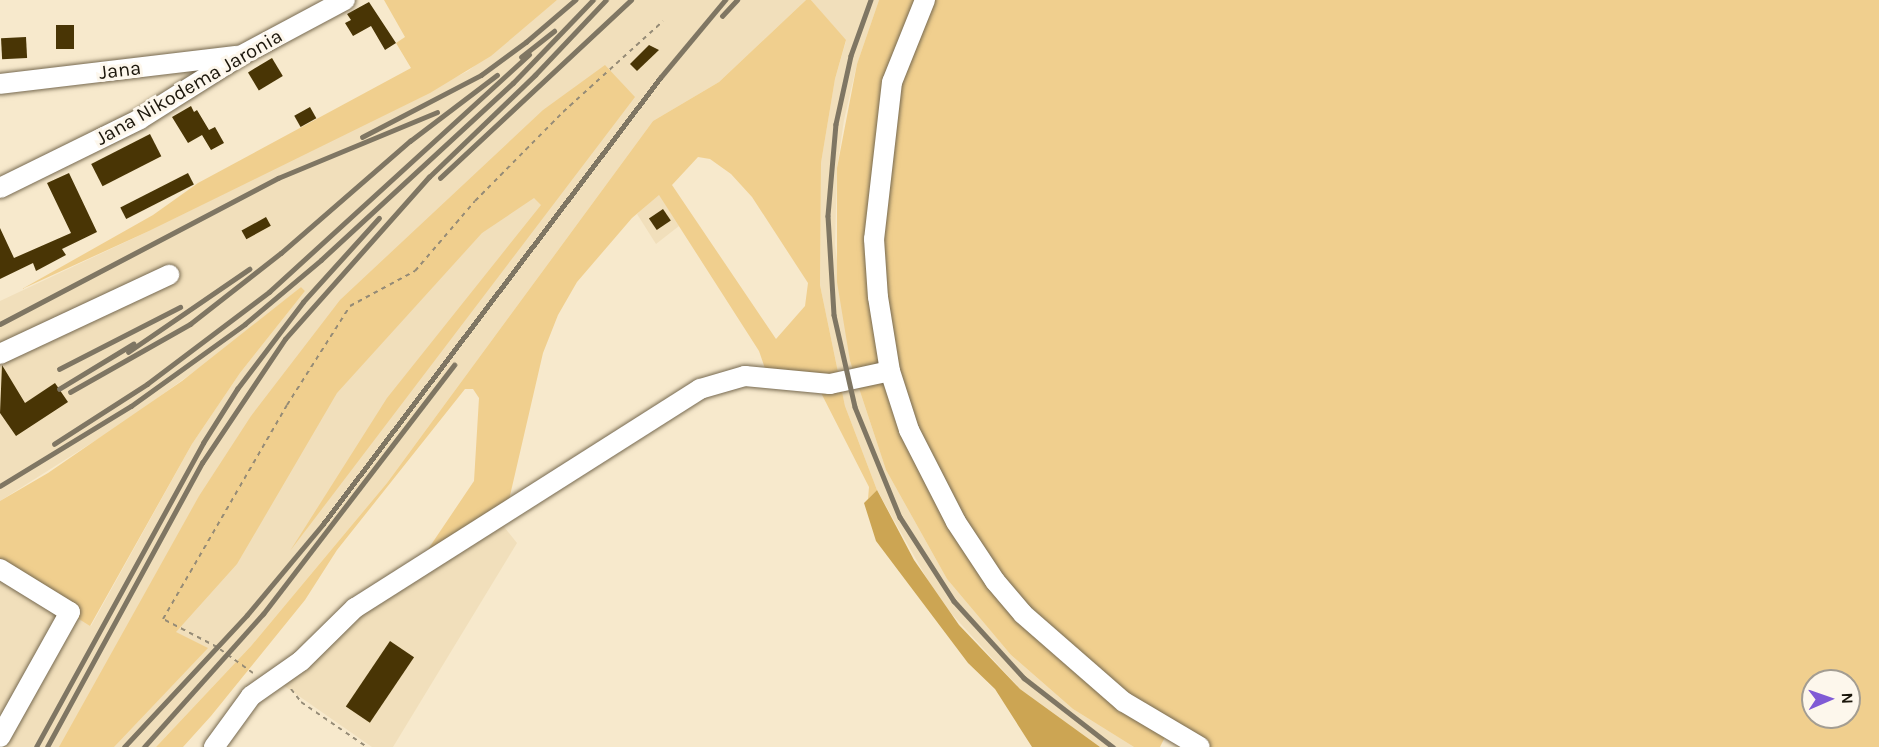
<!DOCTYPE html>
<html>
<head>
<meta charset="utf-8">
<style>
  body { margin:0 }
  #map { position:relative; width:1879px; height:747px; overflow:hidden; background:#f7e9cc; font-family:Karla,sans-serif }
  div>[style] { position:absolute }
  .built>* { inset:0; background:#f1dfbb }
  .green>* { inset:0; background:#f0cf8e }
  .forest>* { inset:0; background:#cca553 }
  .building>* { inset:0; background:#493505; transform-origin:0 0 }
  .path>* { height:2px; margin-top:-1px; transform-origin:0; background:repeating-linear-gradient(90deg,#958b76 0 4.5px,transparent 0 9px) }
  .roads { filter:drop-shadow(0 0 2px #766950) drop-shadow(0 0 2px #766950) }
  .minor>* { height:20px; margin:-10px; padding:0 10px; transform-origin:10px; border-radius:10px; background:#fff }
  .rail>* { height:4.5px; margin:-2.25px; padding:0 2.25px; transform-origin:2.25px; border-radius:2.25px; background:#7f7663 }
  span { translate:-50% -50%; white-space:nowrap; text-align:center; line-height:1.15; -webkit-text-stroke:6px #fdf7ec; paint-order:stroke }
  .street-label { font-size:20px; color:#1b160b }
  .north { position:absolute; left:1801px; top:669px; width:60px; height:60px; box-sizing:border-box; background:#fdf7ec; border:2px solid #a39d92; border-radius:50%; rotate:88deg; font-size:16px; font-weight:700; line-height:24px; text-align:center; color:#1b160b }
  .north::after { content:''; display:block; margin:auto; width:21px; height:27px; background:#805bd5; clip-path:polygon(50% 0,100% 100%,50% 72%,0 100%) }
</style>
</head>
<body>
<div id="map">
  <div class="built">
    <div style="clip-path:polygon(557px 0,806px 0,719px 82px,653px 121px,387px 483px,251px 646px,156px 747px,0 747px,0 569px,91px 626px,192px 444px,240px 373px,305px 291px,301px 287px,242px 337px,120px 425px,0 501px,0 301px,149px 231px,468px 71px)"></div>
    <div style="clip-path:polygon(811px 0,879px 0,857px 64px,844px 120px,837px 168px,835px 245px,850px 361px,886px 470px,947px 579px,1011px 655px,1073px 709px,1134px 747px,1100px 747px,1020px 689px,939px 600px,877px 490px,845px 406px,820px 285px,821px 163px,835px 79px,846px 41px)"></div>
    <div style="clip-path:polygon(659px 194px,679px 226px,656px 244px,637px 214px)"></div>
    <div style="clip-path:polygon(497px 518px,517px 543px,393px 747px,372px 747px,273px 678px)"></div>
  </div>
  <div class="green">
    <div style="clip-path:polygon(384px 0,557px 0,491px 56px,430px 93px,149px 231px,22px 289px,153px 215px,198px 183px,411px 68px,396px 43px,405px 37px)"></div>
    <div style="clip-path:polygon(evenodd,806px 0,811px 0,846px 40px,835px 79px,821px 163px,820px 285px,845px 406px,877px 490px,868px 499px,869px 487px,816px 383px,768px 377px,759px 351px,659px 195px,632px 218px,577px 282px,558px 315px,543px 353px,506px 513px,410px 576px,474px 481px,479px 398px,473px 389px,465px 389px,337px 550px,305px 600px,211px 716px,183px 747px,156px 747px,251px 646px,387px 483px,653px 121px,719px 82px,806px 0,698px 157px,710px 159px,731px 174px,752px 197px,808px 283px,805px 306px,776px 339px,672px 185px,698px 157px)"></div>
    <div style="clip-path:polygon(evenodd,879px 0,1879px 0,1879px 747px,1200px 747px,1168px 731px,1160px 747px,1134px 747px,1073px 709px,1011px 655px,947px 579px,886px 470px,850px 361px,837px 282px,837px 168px,857px 64px,879px 0,1813px 681px,1849px 681px,1849px 717px,1813px 717px,1813px 681px)"></div>
    <div style="clip-path:polygon(605px 65px,635px 97px,290px 551px,387px 398px,541px 205px,534px 198px,482px 233px,337px 393px,237px 564px,176px 632px,208px 648px,114px 747px,59px 747px,199px 496px,251px 416px,340px 300px,543px 110px)"></div>
    <div style="clip-path:polygon(301px 287px,305px 291px,240px 373px,192px 444px,90px 626px,0 569px,0 501px,48px 473px,182px 381px)"></div>
  </div>
  <div class="forest">
    <div style="clip-path:polygon(877px 490px,914px 560px,959px 625px,1020px 689px,1100px 747px,1032px 747px,995px 689px,968px 663px,876px 541px,864px 503px)"></div>
  </div>
  <div class="building">
    <div style="clip-path:polygon(369px 2px,396px 43px,385px 50px,371px 26px,353px 36px,345px 23px,351px 20px,347px 14px)"></div>
    <div style="left:74px;top:25px;width:24px;height:18px;rotate:90deg"></div>
    <div style="left:26px;top:37px;width:21px;height:25px;rotate:87deg"></div>
    <div style="clip-path:polygon(649px 45px,659px 50px,637px 71px,630px 64px)"></div>
    <div style="left:272px;top:58px;width:21px;height:28px;rotate:59deg"></div>
    <div style="clip-path:polygon(191px 106px,194px 112px,197px 110px,209px 130px,215px 127px,224px 143px,211px 150px,202px 135px,188px 143px,172px 117px)"></div>
    <div style="left:310px;top:107px;width:13px;height:18px;rotate:61deg"></div>
    <div style="left:150px;top:134px;width:25px;height:66px;rotate:63deg"></div>
    <div style="clip-path:polygon(69px 173px,97px 232px,62px 249px,66px 255px,36px 271px,33px 263px,0 279px,0 228px,14px 258px,71px 233px,47px 183px)"></div>
    <div style="left:188px;top:173px;width:13px;height:76px;rotate:63deg"></div>
    <div style="left:663px;top:209px;width:14px;height:17px;rotate:56deg"></div>
    <div style="left:266px;top:217px;width:10px;height:28px;rotate:61deg"></div>
    <div style="clip-path:polygon(2px 365px,25px 403px,55px 383px,68px 402px,16px 436px,0 413px)"></div>
    <div style="left:390px;top:641px;width:29px;height:79px;rotate:34deg"></div>
  </div>
  <div class="path">
    <div style="left:253px;top:673px;width:44px;rotate:-144.2deg"></div>
    <div style="left:217px;top:647px;width:61px;rotate:-152.6deg"></div>
    <div style="left:163px;top:619px;width:247px;rotate:-59.9deg"></div>
    <div style="left:287px;top:405px;width:117px;rotate:-57.5deg"></div>
    <div style="left:350px;top:306px;width:74px;rotate:-28.3deg"></div>
    <div style="left:415px;top:271px;width:92px;rotate:-49.4deg"></div>
    <div style="left:475px;top:201px;width:125px;rotate:-45.3deg"></div>
    <div style="left:563px;top:112px;width:135px;rotate:-42.3deg"></div>
    <div style="left:291px;top:689px;width:16px;rotate:52deg"></div>
    <div style="left:301px;top:702px;width:80px;rotate:34.3deg"></div>
  </div>
  <div class="roads">
    <div class="minor">
      <div style="left:925px;top:0;width:88px;rotate:111.9deg"></div>
      <div style="left:892px;top:82px;width:158px;rotate:96.5deg"></div>
      <div style="left:874px;top:239px;width:58px;rotate:86.1deg"></div>
      <div style="left:878px;top:297px;width:75px;rotate:80.8deg"></div>
      <div style="left:890px;top:371px;width:62px;rotate:72.1deg"></div>
      <div style="left:909px;top:430px;width:103px;rotate:62.9deg"></div>
      <div style="left:956px;top:522px;width:71px;rotate:56.5deg"></div>
      <div style="left:995px;top:581px;width:43px;rotate:49.7deg"></div>
      <div style="left:1023px;top:614px;width:134px;rotate:41.1deg"></div>
      <div style="left:1124px;top:702px;width:88px;rotate:30.6deg"></div>
      <div style="left:0;top:84px;width:238px;rotate:-6.8deg"></div>
      <div style="left:0;top:188px;width:156px;rotate:-26.2deg"></div>
      <div style="left:140px;top:119px;width:118px;rotate:-32.2deg"></div>
      <div style="left:240px;top:56px;width:119px;rotate:-28.1deg"></div>
      <div style="left:0;top:354px;width:187px;rotate:-25.1deg"></div>
      <div style="left:0;top:569px;width:82px;rotate:31.6deg"></div>
      <div style="left:70px;top:612px;width:143px;rotate:119.2deg"></div>
      <div style="left:214px;top:747px;width:63px;rotate:-54deg"></div>
      <div style="left:251px;top:696px;width:61px;rotate:-35deg"></div>
      <div style="left:301px;top:661px;width:76px;rotate:-44.5deg"></div>
      <div style="left:355px;top:608px;width:409px;rotate:-32.4deg"></div>
      <div style="left:700px;top:389px;width:47px;rotate:-16.1deg"></div>
      <div style="left:745px;top:376px;width:85px;rotate:5.4deg"></div>
      <div style="left:830px;top:384px;width:61px;rotate:-12.2deg"></div>
    </div>
  </div>
  <div class="rail">
    <div style="left:871px;top:0;width:59px;rotate:109.7deg"></div>
    <div style="left:851px;top:56px;width:70px;rotate:102.4deg"></div>
    <div style="left:836px;top:124px;width:92px;rotate:95deg"></div>
    <div style="left:828px;top:216px;width:99px;rotate:86.5deg"></div>
    <div style="left:834px;top:315px;width:94px;rotate:77.1deg"></div>
    <div style="left:855px;top:407px;width:119px;rotate:67.8deg"></div>
    <div style="left:900px;top:517px;width:100px;rotate:57.3deg"></div>
    <div style="left:954px;top:601px;width:104px;rotate:47.7deg"></div>
    <div style="left:1024px;top:678px;width:113px;rotate:37.8deg"></div>
    <div style="left:722px;top:16px;width:22px;rotate:-47deg"></div>
    <div style="left:521px;top:57px;width:42px;rotate:-38.2deg"></div>
    <div style="left:362px;top:137px;width:134px;rotate:-27.5deg"></div>
    <div style="left:481px;top:75px;width:56px;rotate:-36.3deg"></div>
    <div style="left:526px;top:42px;width:65px;rotate:-40.6deg"></div>
    <div style="left:440px;top:178px;width:261px;rotate:-43deg"></div>
    <div style="left:0;top:324px;width:314px;rotate:-27.7deg"></div>
    <div style="left:278px;top:178px;width:172px;rotate:-22.5deg"></div>
    <div style="left:128px;top:352px;width:147px;rotate:-34.4deg"></div>
    <div style="left:59px;top:369px;width:136px;rotate:-27.1deg"></div>
    <div style="left:59px;top:389px;width:87px;rotate:-31.3deg"></div>
    <div style="left:70px;top:392px;width:138px;rotate:-29.5deg"></div>
    <div style="left:190px;top:324px;width:115px;rotate:-38deg"></div>
    <div style="left:281px;top:253px;width:171px;rotate:-41deg"></div>
    <div style="left:410px;top:141px;width:109px;rotate:-37.2deg"></div>
    <div style="left:54px;top:444px;width:111px;rotate:-32.8deg"></div>
    <div style="left:147px;top:384px;width:153px;rotate:-37deg"></div>
    <div style="left:269px;top:292px;width:352px;rotate:-42.4deg"></div>
    <div style="left:0;top:486px;width:153px;rotate:-31.4deg"></div>
    <div style="left:131px;top:406px;width:140px;rotate:-35.7deg"></div>
    <div style="left:245px;top:324px;width:99px;rotate:-40.1deg"></div>
    <div style="left:321px;top:260px;width:261px;rotate:-42.7deg"></div>
    <div style="left:513px;top:83px;width:115px;rotate:-46.1deg"></div>
    <div style="left:36px;top:747px;width:347px;rotate:-61.2deg"></div>
    <div style="left:203px;top:443px;width:64px;rotate:-57.8deg"></div>
    <div style="left:237px;top:389px;width:109px;rotate:-52.8deg"></div>
    <div style="left:303px;top:302px;width:113px;rotate:-47.9deg"></div>
    <div style="left:47px;top:747px;width:324px;rotate:-61.4deg"></div>
    <div style="left:202px;top:463px;width:149px;rotate:-56.2deg"></div>
    <div style="left:285px;top:339px;width:217px;rotate:-48.4deg"></div>
    <div style="left:429px;top:177px;width:147px;rotate:-43.9deg"></div>
    <div style="left:535px;top:75px;width:103px;rotate:-46.6deg"></div>
    <div style="left:124px;top:747px;width:180px;rotate:-47deg"></div>
    <div style="left:247px;top:615px;width:119px;rotate:-50.1deg"></div>
    <div style="left:323px;top:524px;width:559px;rotate:-52.93deg"></div>
    <div style="left:660px;top:78px;width:102px;rotate:-50.2deg"></div>
    <div style="left:144px;top:747px;width:178px;rotate:-48.2deg"></div>
    <div style="left:263px;top:614px;width:314px;rotate:-52.5deg"></div>
  </div>
  <div class="street-label">
    <span style="left:120px;top:70px;rotate:-7deg">Jana</span>
    <span style="left:189px;top:87px;rotate:-30deg">Jana Nikodema Jaronia</span>
  </div>
  <div class="north">N</div>
</div>
</body>
</html>
